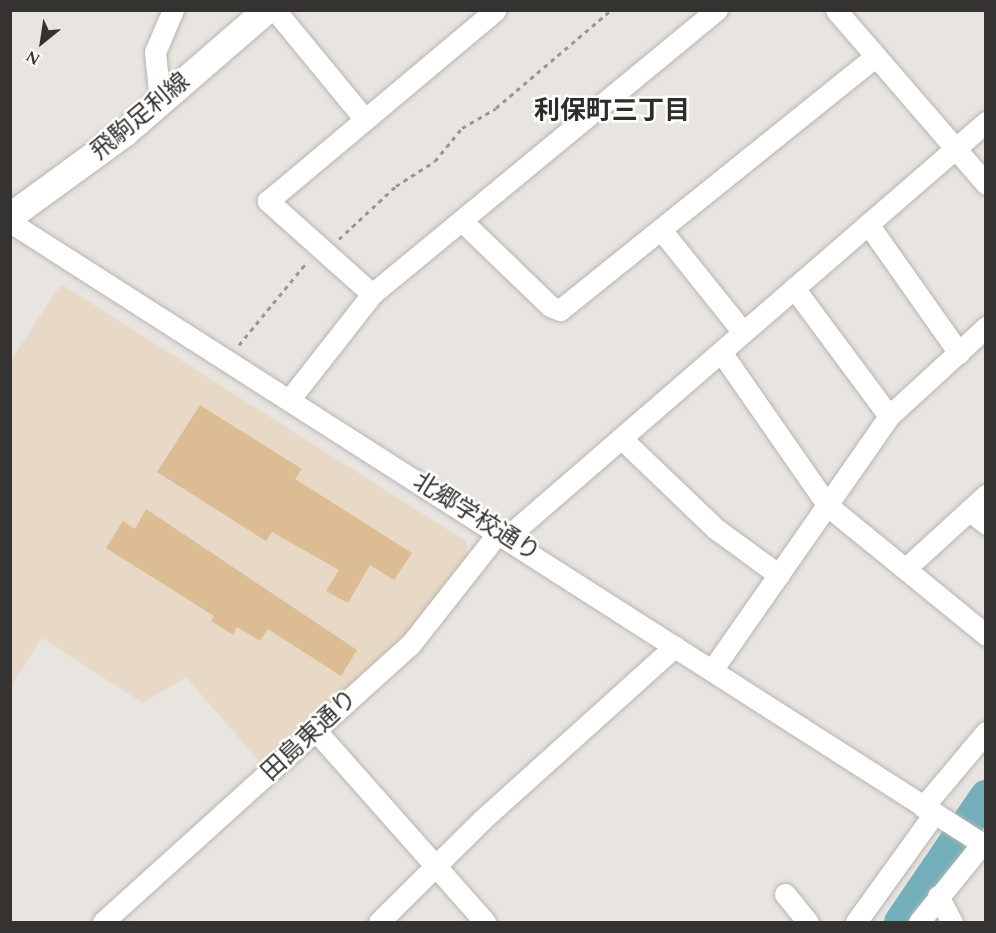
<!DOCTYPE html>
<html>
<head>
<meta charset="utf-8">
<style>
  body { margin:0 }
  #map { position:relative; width:996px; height:933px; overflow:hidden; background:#e8e4e0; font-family:Spectral,"Noto Sans JP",serif }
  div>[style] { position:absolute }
  .education>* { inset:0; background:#e8d9c6 }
  .river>* { height:32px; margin:-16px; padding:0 16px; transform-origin:16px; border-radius:16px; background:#72afbb }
  .building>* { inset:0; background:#dbbc93 }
  .path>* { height:3px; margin-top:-1.5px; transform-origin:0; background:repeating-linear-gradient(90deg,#999693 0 4.5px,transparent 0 9px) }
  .roads { filter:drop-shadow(0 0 2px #b7b4b0) drop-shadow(0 0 2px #b7b4b0) }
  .minor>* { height:21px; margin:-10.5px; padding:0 10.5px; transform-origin:10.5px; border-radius:10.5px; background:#fff }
  .major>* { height:27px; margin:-13.5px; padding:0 13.5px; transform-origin:13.5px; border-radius:13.5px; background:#fff }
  span { translate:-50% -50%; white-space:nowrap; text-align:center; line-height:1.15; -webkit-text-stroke:5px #fff; paint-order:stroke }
  .street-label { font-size:24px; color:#343331 }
  .neighbourhood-label { font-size:26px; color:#2f2d2a; font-weight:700 }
  .frame { position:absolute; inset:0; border:12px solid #343331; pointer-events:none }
  .north { position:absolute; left:12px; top:12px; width:60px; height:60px; -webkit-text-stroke:4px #fff; paint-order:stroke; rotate:210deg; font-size:16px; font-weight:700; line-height:24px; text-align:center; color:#343331 }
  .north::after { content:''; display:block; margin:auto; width:21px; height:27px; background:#343331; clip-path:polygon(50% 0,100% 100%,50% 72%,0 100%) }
</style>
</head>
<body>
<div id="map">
  <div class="education">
    <div style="clip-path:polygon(61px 284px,467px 542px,466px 560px,418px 621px,264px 767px,186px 677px,143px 703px,42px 638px,11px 686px,11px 360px)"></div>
  </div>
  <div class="river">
    <div style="left:900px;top:922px;width:153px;rotate:-55.7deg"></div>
  </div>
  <div class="building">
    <div style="clip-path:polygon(200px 405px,302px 469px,295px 479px,412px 553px,394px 580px,370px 565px,348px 603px,326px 591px,339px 570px,272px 532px,266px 541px,157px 472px)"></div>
    <div style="clip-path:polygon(146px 509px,357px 650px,341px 676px,268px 629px,260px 641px,237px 627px,233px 635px,211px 621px,214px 616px,106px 548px,123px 521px,135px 529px)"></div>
  </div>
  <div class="path">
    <div style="left:339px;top:239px;width:78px;rotate:-42.9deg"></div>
    <div style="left:396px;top:186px;width:46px;rotate:-32.7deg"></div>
    <div style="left:435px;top:161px;width:43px;rotate:-50.7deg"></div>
    <div style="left:462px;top:128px;width:39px;rotate:-30deg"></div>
    <div style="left:496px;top:108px;width:151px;rotate:-40.4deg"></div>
    <div style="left:239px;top:345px;width:107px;rotate:-50.7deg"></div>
  </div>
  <div class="roads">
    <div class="minor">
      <div style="left:275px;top:10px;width:139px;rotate:50.6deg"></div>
      <div style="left:836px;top:10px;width:230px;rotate:49.2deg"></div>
      <div style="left:160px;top:101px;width:49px;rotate:-95.8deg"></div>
      <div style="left:155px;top:52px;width:46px;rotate:-66.8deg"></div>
      <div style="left:10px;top:222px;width:1158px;rotate:32.59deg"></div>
      <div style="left:463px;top:222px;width:121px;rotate:44deg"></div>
      <div style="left:550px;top:306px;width:11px;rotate:22deg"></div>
      <div style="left:560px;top:310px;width:405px;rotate:-38.8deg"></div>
      <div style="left:868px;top:224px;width:158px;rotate:54.8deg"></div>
      <div style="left:662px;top:231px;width:129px;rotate:51.3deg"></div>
      <div style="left:794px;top:288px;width:159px;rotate:53.4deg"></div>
      <div style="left:372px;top:294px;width:140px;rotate:-138.2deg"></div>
      <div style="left:268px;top:201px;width:297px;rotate:-40deg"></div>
      <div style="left:721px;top:352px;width:188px;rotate:55.2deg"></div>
      <div style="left:828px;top:506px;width:204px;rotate:39.2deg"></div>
      <div style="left:289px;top:400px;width:135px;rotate:-51.9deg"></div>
      <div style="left:372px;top:294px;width:447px;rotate:-39.5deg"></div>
      <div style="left:621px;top:438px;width:132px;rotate:43.8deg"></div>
      <div style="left:716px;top:529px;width:78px;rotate:36.1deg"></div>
      <div style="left:969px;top:510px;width:22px;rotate:39deg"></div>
      <div style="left:507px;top:537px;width:634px;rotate:-40.91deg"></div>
      <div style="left:905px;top:569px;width:110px;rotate:-42.4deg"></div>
      <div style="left:712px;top:670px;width:310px;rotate:-55.1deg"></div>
      <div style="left:889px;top:416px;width:132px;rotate:-42.5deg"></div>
      <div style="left:317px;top:732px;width:254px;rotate:48.5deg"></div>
      <div style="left:923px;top:807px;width:98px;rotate:-50deg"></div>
      <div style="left:785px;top:894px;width:36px;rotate:51deg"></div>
      <div style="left:938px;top:896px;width:30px;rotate:62deg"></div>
      <div style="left:103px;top:922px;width:413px;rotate:-42.1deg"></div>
      <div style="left:410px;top:645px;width:144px;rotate:-51.8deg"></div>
      <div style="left:379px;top:922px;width:146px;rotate:-44.7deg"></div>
      <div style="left:483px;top:819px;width:258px;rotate:-42deg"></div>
      <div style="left:856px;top:922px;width:133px;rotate:-54.2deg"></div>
      <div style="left:919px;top:922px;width:100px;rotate:-51.1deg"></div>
    </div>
    <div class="major">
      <div style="left:10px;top:216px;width:141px;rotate:-36.1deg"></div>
      <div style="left:124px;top:133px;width:188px;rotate:-40.9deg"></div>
    </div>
  </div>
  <div class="street-label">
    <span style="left:141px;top:117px;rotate:-40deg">飛駒足利線</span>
    <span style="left:476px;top:518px;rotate:32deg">北郷学校通り</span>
    <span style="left:310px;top:736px;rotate:-43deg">田島東通り</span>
  </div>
  <div class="neighbourhood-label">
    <span style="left:612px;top:112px">利保町三丁目</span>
  </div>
  <div class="frame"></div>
  <div class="north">N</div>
</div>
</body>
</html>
